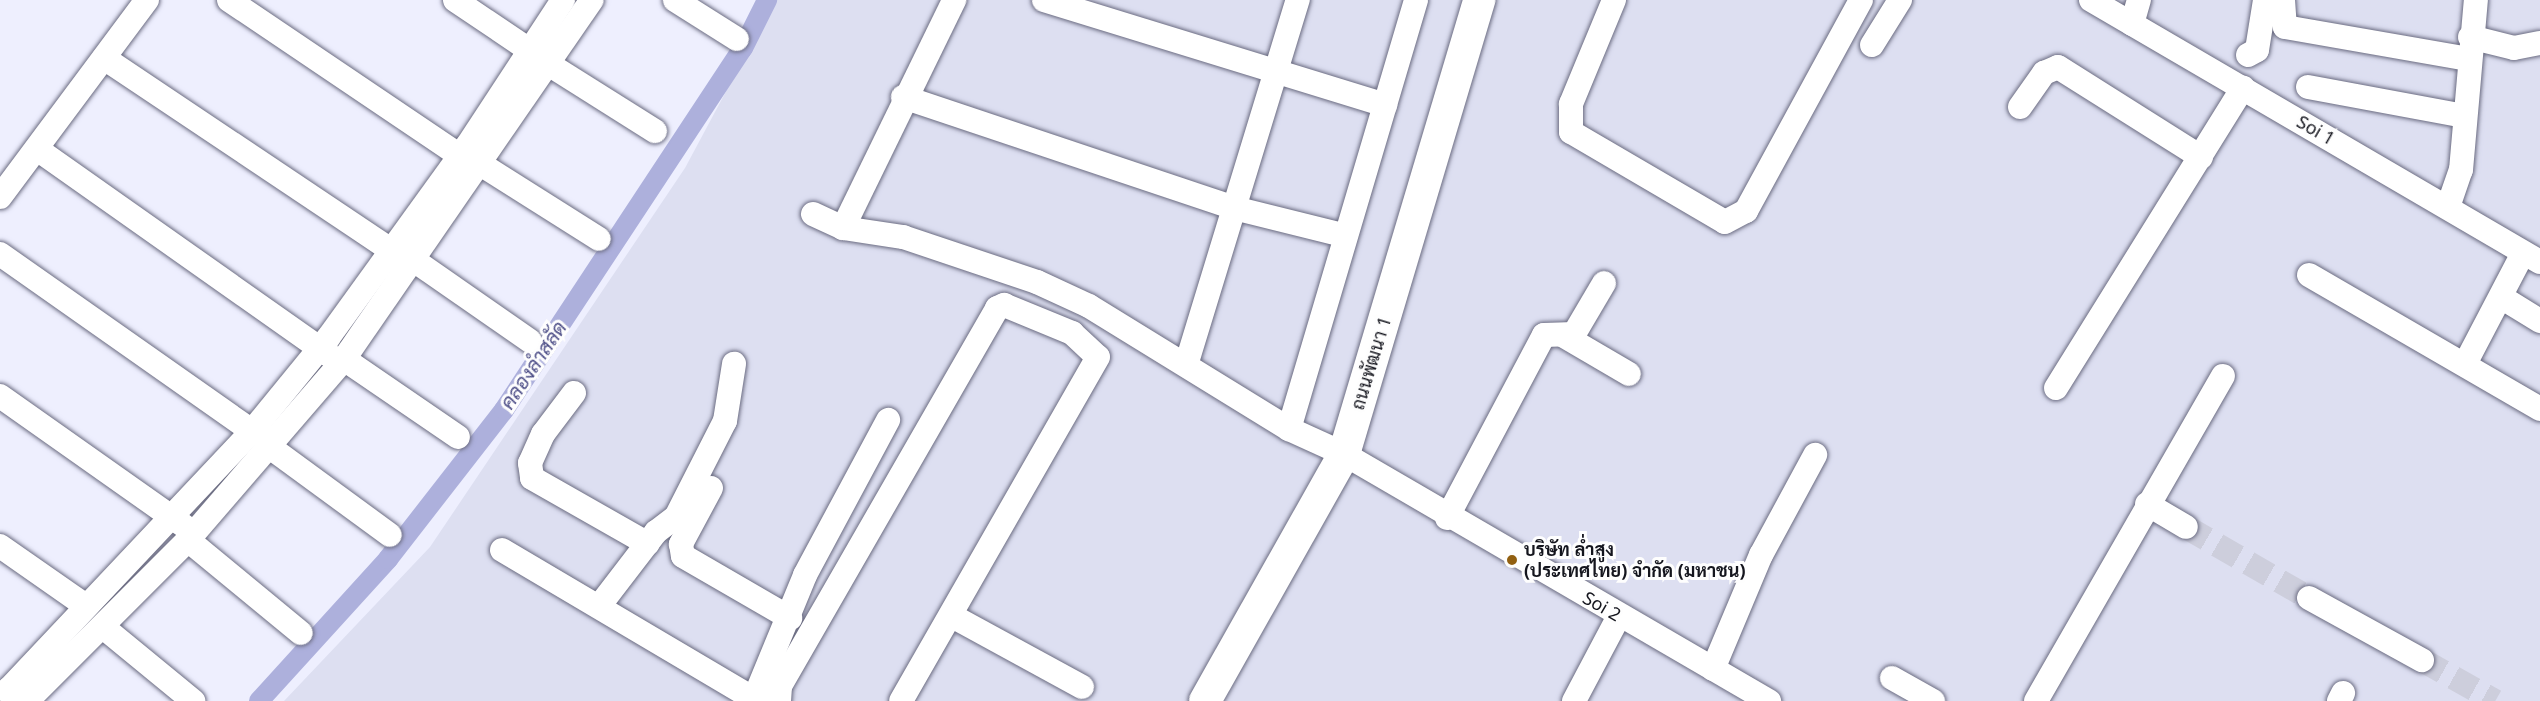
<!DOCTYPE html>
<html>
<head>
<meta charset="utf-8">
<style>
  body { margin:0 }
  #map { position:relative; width:2540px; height:701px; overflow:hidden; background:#eeeffe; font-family:"Noto Sans",Sarabun,sans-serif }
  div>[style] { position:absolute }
  .built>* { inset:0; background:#dddff1 }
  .canal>* { height:20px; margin:-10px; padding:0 10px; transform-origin:10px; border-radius:10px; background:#adb0dc }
  .minor-tunnel>* { height:24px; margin-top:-12px; transform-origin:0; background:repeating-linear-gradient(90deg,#cdcedc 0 24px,transparent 0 36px) }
  .roads { filter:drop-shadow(0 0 2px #6a6b81) drop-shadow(0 0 2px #6a6b81) }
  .minor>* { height:24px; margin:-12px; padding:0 12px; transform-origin:12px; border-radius:12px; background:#fff }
  .major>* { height:32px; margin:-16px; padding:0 16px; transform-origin:16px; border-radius:16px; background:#fff }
  .dots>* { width:16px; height:16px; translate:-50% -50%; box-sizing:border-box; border:3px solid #fefefe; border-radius:50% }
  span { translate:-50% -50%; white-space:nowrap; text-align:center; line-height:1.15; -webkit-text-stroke:6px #fefefe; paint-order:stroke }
  .street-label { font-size:18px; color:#14151d }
  .poi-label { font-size:18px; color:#14151d; font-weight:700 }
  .left { translate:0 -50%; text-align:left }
  .water-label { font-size:20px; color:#4e4f88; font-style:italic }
</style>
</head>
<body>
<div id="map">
  <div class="built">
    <div style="clip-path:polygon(775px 0,2540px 0,2540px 701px,284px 701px,430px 547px,685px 168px)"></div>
  </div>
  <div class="canal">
    <div style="left:259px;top:701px;width:192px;rotate:-47.7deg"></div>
    <div style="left:388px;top:559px;width:189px;rotate:-52.1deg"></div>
    <div style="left:504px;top:410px;width:434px;rotate:-56.6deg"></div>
    <div style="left:743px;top:48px;width:54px;rotate:-63.4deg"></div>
  </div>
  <div class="minor-tunnel">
    <div style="left:2186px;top:527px;width:142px;rotate:30deg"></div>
    <div style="left:2422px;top:660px;width:84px;rotate:29.3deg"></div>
  </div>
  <div class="roads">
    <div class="minor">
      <div style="left:229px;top:0;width:293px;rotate:34deg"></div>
      <div style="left:455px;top:0;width:89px;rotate:34deg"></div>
      <div style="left:675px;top:0;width:73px;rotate:32.2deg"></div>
      <div style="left:1044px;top:0;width:357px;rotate:17.1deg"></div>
      <div style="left:1614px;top:0;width:113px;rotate:112.5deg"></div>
      <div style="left:1571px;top:104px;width:28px;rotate:90deg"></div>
      <div style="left:1571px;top:132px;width:178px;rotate:30.3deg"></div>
      <div style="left:1725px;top:222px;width:24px;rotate:-28deg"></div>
      <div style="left:1746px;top:211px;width:240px;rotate:-61.4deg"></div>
      <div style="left:2091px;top:0;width:520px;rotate:30.26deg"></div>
      <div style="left:2283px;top:0;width:27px;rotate:86deg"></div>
      <div style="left:2285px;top:27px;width:187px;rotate:9.9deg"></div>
      <div style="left:2132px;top:24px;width:25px;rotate:-74deg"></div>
      <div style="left:2470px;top:37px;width:45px;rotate:14deg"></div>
      <div style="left:2514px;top:48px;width:26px;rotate:-11deg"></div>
      <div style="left:1872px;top:45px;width:53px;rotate:-58.1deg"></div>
      <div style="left:2248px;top:55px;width:10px;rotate:-29deg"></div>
      <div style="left:2257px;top:50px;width:51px;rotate:-80.9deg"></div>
      <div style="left:104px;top:58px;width:345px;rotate:33.8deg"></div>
      <div style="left:550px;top:65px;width:124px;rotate:32.2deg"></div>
      <div style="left:2308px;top:87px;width:159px;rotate:10.5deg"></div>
      <div style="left:903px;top:97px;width:349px;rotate:18.5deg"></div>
      <div style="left:1234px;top:208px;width:115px;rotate:14deg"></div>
      <div style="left:2020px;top:107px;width:42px;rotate:-54.8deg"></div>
      <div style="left:2044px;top:73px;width:15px;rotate:-23deg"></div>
      <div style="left:2058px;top:67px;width:169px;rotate:32.2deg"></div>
      <div style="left:37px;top:149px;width:362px;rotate:35.2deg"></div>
      <div style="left:482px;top:165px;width:138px;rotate:32.3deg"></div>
      <div style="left:0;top:197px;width:246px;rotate:-53.3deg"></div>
      <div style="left:2448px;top:207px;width:39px;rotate:-71deg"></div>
      <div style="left:2461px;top:170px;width:171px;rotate:-85deg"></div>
      <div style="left:813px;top:214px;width:33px;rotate:25deg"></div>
      <div style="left:843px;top:228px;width:61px;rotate:8.5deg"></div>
      <div style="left:903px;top:237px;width:141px;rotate:18.6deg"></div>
      <div style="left:1037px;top:282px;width:57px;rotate:24.8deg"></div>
      <div style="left:1089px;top:306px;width:235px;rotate:31.6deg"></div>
      <div style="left:1289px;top:429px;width:60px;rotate:24.4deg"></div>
      <div style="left:1344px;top:454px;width:492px;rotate:30.2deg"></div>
      <div style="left:843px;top:228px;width:254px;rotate:-64deg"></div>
      <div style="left:0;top:254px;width:308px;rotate:35.1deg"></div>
      <div style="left:415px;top:261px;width:140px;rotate:34.8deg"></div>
      <div style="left:2309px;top:275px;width:267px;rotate:30.1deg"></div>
      <div style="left:2501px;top:297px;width:46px;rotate:31.6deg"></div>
      <div style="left:1564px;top:336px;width:75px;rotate:30.3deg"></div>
      <div style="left:344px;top:359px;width:138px;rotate:34.4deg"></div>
      <div style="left:1187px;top:362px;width:379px;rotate:-73deg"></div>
      <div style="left:2465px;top:364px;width:123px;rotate:-62.4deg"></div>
      <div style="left:2056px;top:388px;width:354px;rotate:-58.1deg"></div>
      <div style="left:574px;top:393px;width:51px;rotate:127.1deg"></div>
      <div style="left:543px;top:434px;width:32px;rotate:114deg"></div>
      <div style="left:530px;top:463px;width:15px;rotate:82deg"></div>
      <div style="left:532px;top:478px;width:133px;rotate:29.6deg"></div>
      <div style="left:0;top:396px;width:225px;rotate:35.2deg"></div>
      <div style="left:1289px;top:429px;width:447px;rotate:-73.5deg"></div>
      <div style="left:267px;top:445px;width:152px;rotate:36.2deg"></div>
      <div style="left:711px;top:488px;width:64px;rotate:118.2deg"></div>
      <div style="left:681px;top:544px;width:12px;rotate:81deg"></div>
      <div style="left:683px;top:556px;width:124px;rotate:30.1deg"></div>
      <div style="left:2147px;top:504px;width:45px;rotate:30.5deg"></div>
      <div style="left:1447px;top:518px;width:207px;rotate:-62.1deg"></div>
      <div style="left:1544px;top:335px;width:30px;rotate:-2deg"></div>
      <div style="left:1574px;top:334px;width:59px;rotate:-59.5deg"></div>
      <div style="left:188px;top:540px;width:146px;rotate:39.5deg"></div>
      <div style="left:0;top:546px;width:105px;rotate:34.9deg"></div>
      <div style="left:502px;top:550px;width:296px;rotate:30.6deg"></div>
      <div style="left:2309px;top:598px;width:129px;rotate:28.8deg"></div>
      <div style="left:600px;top:605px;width:92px;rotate:-52.5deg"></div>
      <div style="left:656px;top:532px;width:25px;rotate:-37deg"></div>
      <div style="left:676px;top:517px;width:108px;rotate:-63deg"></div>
      <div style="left:725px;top:421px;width:58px;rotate:-81deg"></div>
      <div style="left:952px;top:616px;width:148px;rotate:28.6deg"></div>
      <div style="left:103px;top:627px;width:117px;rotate:39.4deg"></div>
      <div style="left:1713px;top:669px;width:124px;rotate:-67.2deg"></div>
      <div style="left:1761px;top:555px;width:114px;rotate:-61.6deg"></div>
      <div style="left:1892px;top:678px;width:47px;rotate:29.3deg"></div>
      <div style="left:754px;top:699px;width:134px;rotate:-67.6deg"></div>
      <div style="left:805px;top:575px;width:176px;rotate:-61.8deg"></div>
      <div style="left:13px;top:701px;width:13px;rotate:-108deg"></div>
      <div style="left:9px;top:689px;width:354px;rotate:-46.7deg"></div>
      <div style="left:252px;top:431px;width:120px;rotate:-50.7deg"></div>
      <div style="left:328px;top:338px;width:237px;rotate:-54.1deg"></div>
      <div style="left:467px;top:146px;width:175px;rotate:-56.7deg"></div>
      <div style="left:27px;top:701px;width:228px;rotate:-45deg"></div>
      <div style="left:188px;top:540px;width:239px;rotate:-49.2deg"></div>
      <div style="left:344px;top:359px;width:436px;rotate:-55.4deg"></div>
      <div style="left:779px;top:701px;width:15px;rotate:-86deg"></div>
      <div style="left:780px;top:686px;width:436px;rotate:-60.1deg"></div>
      <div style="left:997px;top:308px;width:8px;rotate:-23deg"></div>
      <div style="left:1004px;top:305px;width:74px;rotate:22.4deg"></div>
      <div style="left:1072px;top:333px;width:35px;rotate:43deg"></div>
      <div style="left:1098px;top:357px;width:396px;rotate:119.8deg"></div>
      <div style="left:1574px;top:701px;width:96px;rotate:-62.1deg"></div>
      <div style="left:2036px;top:701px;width:375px;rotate:-60.1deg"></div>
      <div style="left:2339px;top:701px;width:9px;rotate:-63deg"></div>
    </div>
    <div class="major">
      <div style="left:1205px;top:701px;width:283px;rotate:-60.6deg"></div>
      <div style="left:1344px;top:454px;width:474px;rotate:-73.4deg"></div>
    </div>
  </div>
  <div class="dots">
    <div style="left:1512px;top:560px;background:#926011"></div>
  </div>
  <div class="street-label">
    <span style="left:2316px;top:130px;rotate:30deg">Soi 1</span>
    <span style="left:1371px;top:363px;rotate:-73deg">ถนนพัฒนา 1</span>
    <span style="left:1602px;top:606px;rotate:30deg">Soi 2</span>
  </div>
  <div class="poi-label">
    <span class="left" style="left:1524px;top:560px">บริษัท ล่ำสูง<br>(ประเทศไทย) จำกัด (มหาชน)</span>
  </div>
  <div class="water-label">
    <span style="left:533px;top:365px;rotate:-56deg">คลองลำสลัด</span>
  </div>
</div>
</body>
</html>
